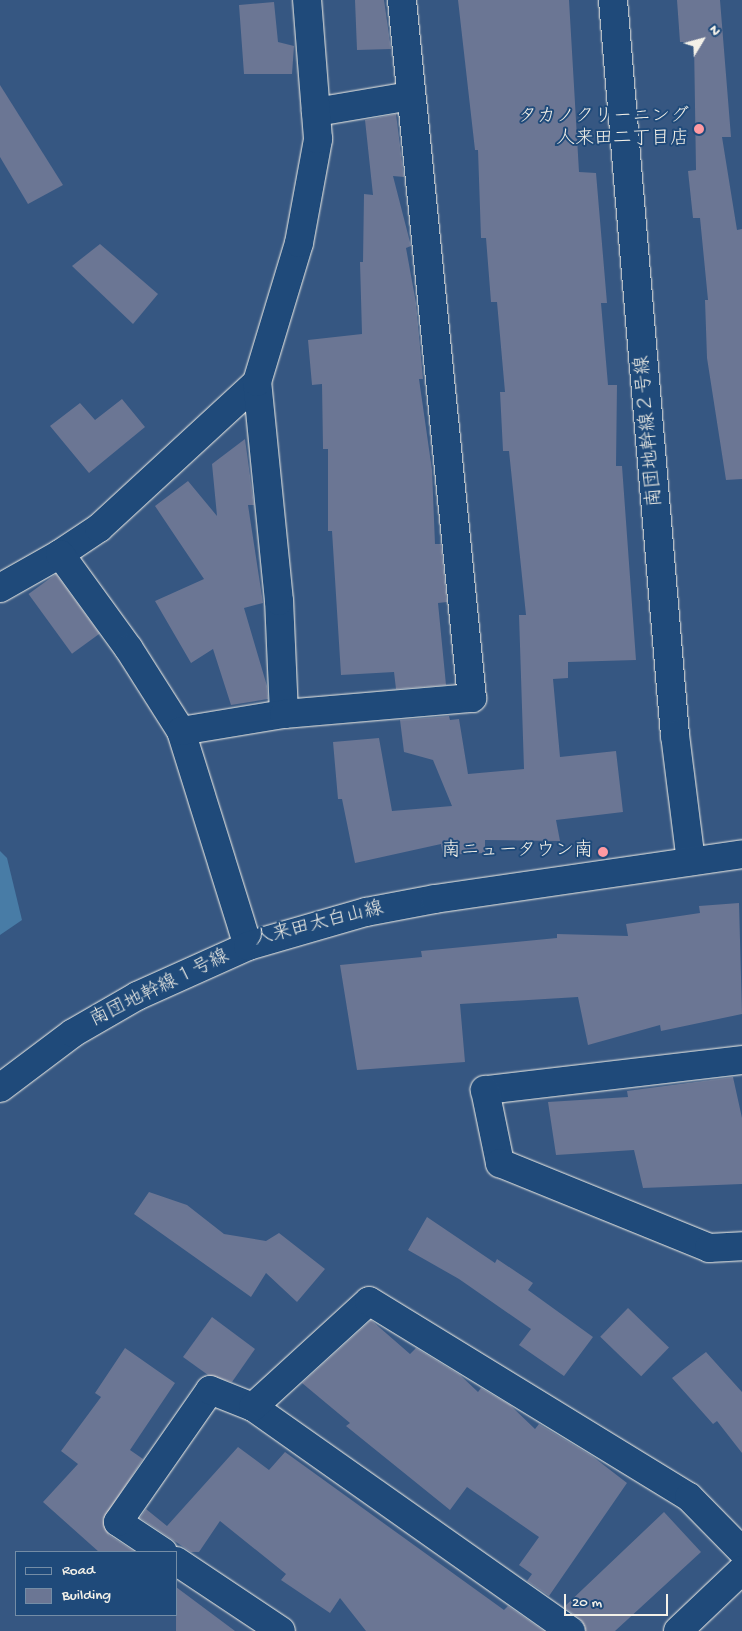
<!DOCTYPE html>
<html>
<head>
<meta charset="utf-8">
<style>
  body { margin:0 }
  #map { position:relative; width:742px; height:1631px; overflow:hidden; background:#365782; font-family:"Gochi Hand","Klee One",sans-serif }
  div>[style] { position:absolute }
  .water>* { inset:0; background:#487ca6 }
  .building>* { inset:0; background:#6b7694; transform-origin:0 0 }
  .roads { filter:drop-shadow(0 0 1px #f4f1e8) drop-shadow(0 0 1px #f4f1e8) }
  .street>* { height:28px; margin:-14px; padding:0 14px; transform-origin:14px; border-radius:14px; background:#1f4a7a }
  .secondary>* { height:28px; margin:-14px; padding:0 14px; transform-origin:14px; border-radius:14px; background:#1f4a7a }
  .dots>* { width:14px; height:14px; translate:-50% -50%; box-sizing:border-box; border:2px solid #1f4a7a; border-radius:50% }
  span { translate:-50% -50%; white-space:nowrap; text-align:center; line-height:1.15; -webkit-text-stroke:4px #1f4a7a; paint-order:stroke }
  .poi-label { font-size:19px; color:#f4f1e8 }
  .right { translate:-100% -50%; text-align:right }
  .street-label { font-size:19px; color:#f4f1e8 }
  .legend { position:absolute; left:15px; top:1551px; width:162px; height:65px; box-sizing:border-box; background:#1f4a7a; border:1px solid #748da6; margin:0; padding:6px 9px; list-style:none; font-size:15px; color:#f4f1e8 }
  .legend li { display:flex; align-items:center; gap:10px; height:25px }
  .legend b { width:25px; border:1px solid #748da6 }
  .north { position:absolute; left:677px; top:15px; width:50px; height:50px; -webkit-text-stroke:4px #1f4a7a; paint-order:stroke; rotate:53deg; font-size:14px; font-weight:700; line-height:20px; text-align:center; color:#f4f1e8 }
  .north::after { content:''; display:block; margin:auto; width:18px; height:22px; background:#f4f1e8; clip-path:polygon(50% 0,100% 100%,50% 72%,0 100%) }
  .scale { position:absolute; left:564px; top:1594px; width:104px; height:22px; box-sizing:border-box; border:2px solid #f4f1e8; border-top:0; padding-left:6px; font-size:15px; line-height:18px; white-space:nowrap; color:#f4f1e8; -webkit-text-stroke:4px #1f4a7a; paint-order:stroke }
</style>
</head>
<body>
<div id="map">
  <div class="water">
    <div style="clip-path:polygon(0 851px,7px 858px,22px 920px,0 935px)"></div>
  </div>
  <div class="building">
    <div style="clip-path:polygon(355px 0,384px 0,391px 49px,357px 50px)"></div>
    <div style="clip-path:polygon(458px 0,569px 0,579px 172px,596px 173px,607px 303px,601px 303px,608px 385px,617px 385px,616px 466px,622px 466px,636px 660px,568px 662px,568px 678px,553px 679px,560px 757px,616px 751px,623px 812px,556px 820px,560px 841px,485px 840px,485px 853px,443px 855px,441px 844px,355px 863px,342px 799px,338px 799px,333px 742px,379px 738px,392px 811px,452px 806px,433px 760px,404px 752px,400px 720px,449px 716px,450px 720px,459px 719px,468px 774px,524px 769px,519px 615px,526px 615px,509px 451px,503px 451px,500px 392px,505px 392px,497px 302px,491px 302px,486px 238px,481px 238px,478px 150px,475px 150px)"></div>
    <div style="clip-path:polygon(677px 0,720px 0,731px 137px,722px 137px,737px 230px,742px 229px,742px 479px,726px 480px,707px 358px,705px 300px,708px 300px,700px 218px,693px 218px,688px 171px,696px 170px,694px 42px,680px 42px)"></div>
    <div style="clip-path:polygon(274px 2px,278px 42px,294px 46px,292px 74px,244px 74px,239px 5px)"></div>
    <div style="clip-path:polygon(0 85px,63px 185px,28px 204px,0 157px)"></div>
    <div style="clip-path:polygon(396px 114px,404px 177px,393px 176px,411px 246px,406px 248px,416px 303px,423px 379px,419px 379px,432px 470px,435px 544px,441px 544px,447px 602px,438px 603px,446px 685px,396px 689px,394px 672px,341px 675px,332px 531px,328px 531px,328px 449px,323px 449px,322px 384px,312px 385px,308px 340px,362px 334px,360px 262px,363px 262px,364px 194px,373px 195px,365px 120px)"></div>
    <div style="clip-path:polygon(100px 244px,158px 294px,133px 324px,72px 266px)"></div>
    <div style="clip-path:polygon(122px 399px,145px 427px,89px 473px,50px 426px,80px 403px,95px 420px)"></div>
    <div style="clip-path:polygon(245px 439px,254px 505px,248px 505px,263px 603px,244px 608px,267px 686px,268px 699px,231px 705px,213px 649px,191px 663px,155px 601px,204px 579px,155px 506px,188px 481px,217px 516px,212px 464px)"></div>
    <div style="left:56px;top:574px;width:74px;height:34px;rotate:54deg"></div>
    <div style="clip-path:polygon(739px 903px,742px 1014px,661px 1031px,660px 1025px,588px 1045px,578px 997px,460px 1004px,465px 1062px,357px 1070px,340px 965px,422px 957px,421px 951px,557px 938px,557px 934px,628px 936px,626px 924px,700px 913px,699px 906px)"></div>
    <div style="clip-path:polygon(733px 1077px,742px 1118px,742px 1184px,643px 1188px,634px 1150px,556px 1155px,548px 1102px,628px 1097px,627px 1091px)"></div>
    <div style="clip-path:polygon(149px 1192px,187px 1205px,224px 1234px,266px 1241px,279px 1233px,325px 1269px,297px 1302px,266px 1273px,251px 1297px,134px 1214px)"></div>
    <div style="clip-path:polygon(427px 1217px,495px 1263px,497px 1259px,533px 1283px,528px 1290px,593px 1337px,564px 1376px,519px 1345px,531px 1329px,459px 1279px,408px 1250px)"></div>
    <div style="left:628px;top:1308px;width:57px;height:40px;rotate:44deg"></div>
    <div style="clip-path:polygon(212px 1317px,255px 1349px,232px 1382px,208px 1375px,183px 1357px)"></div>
    <div style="clip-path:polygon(371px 1320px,410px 1354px,416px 1348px,460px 1375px,478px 1392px,481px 1388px,510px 1405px,535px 1429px,539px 1424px,592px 1456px,627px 1483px,549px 1596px,527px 1581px,532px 1574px,519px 1565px,539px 1537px,467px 1487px,450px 1510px,346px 1426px,350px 1423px,302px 1383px)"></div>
    <div style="clip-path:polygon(125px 1348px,175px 1383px,130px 1450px,143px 1459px,103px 1520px,109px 1535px,135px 1552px,99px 1552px,43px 1502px,78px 1464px,61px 1451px,101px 1397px,95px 1393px)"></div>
    <div style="clip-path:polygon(706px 1352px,742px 1392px,742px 1453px,717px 1421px,713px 1424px,672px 1378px)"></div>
    <div style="clip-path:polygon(238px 1447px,269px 1470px,285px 1452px,504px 1610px,508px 1606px,544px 1631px,366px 1631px,340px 1598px,330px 1613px,281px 1580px,286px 1574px,220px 1521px,199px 1552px,191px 1552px,140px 1518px,146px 1509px,167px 1526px)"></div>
    <div style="clip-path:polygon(664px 1512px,701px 1552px,615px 1631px,586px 1631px,580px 1619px,564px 1607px)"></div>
    <div style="clip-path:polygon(176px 1587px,235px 1631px,176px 1631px)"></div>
  </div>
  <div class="roads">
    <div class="street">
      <div style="left:316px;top:112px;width:96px;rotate:-9.6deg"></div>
      <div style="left:60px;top:554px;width:47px;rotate:-33.7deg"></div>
      <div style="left:99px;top:528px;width:215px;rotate:-42.7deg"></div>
      <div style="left:0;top:588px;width:69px;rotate:-29.5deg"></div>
      <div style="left:60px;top:554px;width:117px;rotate:54deg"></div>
      <div style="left:129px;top:649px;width:97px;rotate:57.6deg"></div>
      <div style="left:181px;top:731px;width:225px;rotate:72.7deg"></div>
      <div style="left:284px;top:714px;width:113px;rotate:-92.5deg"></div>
      <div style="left:279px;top:601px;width:220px;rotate:-95.7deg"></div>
      <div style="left:257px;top:382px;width:145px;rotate:-73.2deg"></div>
      <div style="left:299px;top:243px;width:106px;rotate:-79.6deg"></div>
      <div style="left:318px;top:139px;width:139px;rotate:-94.5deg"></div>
      <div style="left:181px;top:731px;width:104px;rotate:-9.4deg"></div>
      <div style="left:284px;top:714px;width:189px;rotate:-4.9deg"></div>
      <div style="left:472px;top:698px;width:702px;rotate:-95.73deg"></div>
      <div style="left:742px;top:1060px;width:259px;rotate:173.3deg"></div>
      <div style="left:485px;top:1090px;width:75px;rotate:78.4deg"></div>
      <div style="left:500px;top:1163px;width:226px;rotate:22.1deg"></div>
      <div style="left:709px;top:1248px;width:33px;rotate:-3deg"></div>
      <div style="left:253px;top:1407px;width:389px;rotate:35.2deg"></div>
      <div style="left:163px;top:1552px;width:54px;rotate:-146.3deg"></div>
      <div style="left:118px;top:1522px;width:161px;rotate:-55.1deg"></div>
      <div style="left:210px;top:1390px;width:46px;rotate:21.6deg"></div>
      <div style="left:253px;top:1407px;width:157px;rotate:-42.4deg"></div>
      <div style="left:369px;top:1301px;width:375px;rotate:31.5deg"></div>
      <div style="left:689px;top:1497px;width:76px;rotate:45.5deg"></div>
      <div style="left:176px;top:1561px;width:126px;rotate:33.7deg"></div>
      <div style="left:678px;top:1631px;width:88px;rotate:-43.6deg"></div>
    </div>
    <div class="secondary">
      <div style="left:613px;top:0;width:738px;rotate:85.18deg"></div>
      <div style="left:675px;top:735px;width:127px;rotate:82.8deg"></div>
      <div style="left:0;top:1088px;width:91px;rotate:-37deg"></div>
      <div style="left:73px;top:1033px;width:74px;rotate:-30deg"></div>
      <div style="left:137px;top:996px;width:122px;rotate:-24.2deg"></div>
      <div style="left:248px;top:946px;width:123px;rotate:-16.1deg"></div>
      <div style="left:366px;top:912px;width:70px;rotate:-10.7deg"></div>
      <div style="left:435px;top:899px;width:310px;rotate:-8.3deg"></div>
    </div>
  </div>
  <div class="dots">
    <div style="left:699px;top:129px;background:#ff9aa2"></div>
    <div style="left:603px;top:852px;background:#ff9aa2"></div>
  </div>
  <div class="poi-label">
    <span class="right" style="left:689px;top:129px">タカノクリーニング<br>人来田二丁目店</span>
    <span class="right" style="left:593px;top:852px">南ニュータウン南</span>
  </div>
  <div class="street-label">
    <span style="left:650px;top:431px;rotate:-95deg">南団地幹線２号線</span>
    <span style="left:319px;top:925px;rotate:-14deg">人来田太白山線</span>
    <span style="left:160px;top:989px;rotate:-26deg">南団地幹線１号線</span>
  </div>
  <ul class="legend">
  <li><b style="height:6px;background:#1f4a7a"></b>Road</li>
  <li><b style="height:14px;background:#6b7694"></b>Building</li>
  </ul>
  <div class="north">N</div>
  <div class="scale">20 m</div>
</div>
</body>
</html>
